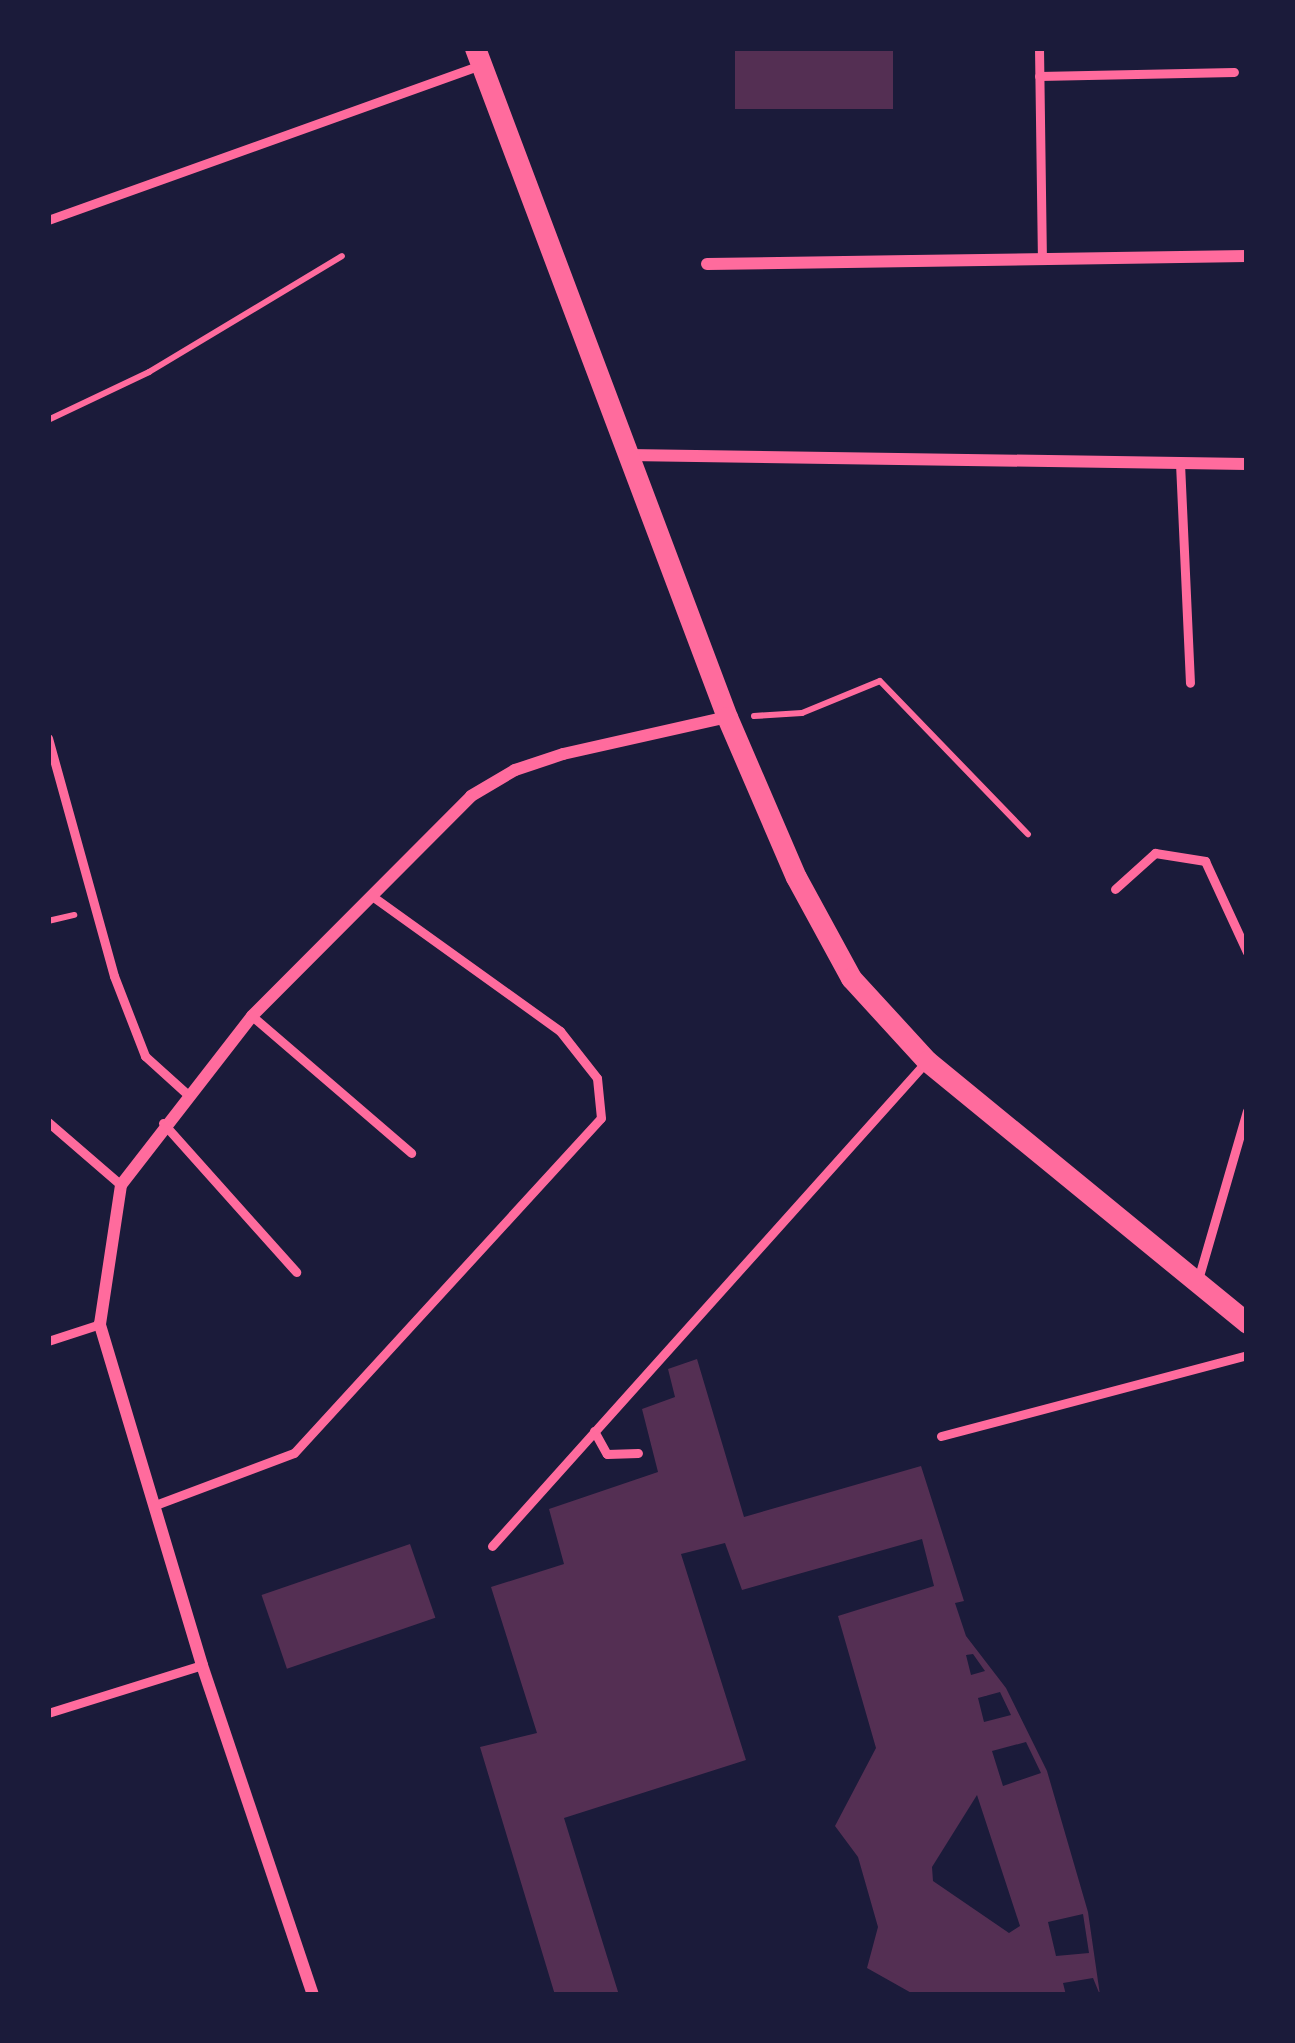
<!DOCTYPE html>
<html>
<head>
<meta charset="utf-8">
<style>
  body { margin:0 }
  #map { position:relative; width:1295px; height:2043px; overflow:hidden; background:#1b1b3a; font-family:"Source Sans 3",sans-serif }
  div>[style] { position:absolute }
  .building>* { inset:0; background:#542f53; transform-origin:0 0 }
  .path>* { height:6px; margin:-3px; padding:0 3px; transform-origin:3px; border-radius:3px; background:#ff6b9d }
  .service>* { height:9px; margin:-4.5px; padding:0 4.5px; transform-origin:4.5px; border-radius:4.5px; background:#ff6b9d }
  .minor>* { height:12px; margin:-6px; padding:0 6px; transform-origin:6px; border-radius:6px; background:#ff6b9d }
  .tertiary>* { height:21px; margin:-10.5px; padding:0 10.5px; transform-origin:10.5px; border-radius:10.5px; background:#ff6b9d }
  span { translate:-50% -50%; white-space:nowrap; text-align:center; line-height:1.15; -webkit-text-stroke:10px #1b1b3a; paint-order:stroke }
  .frame { position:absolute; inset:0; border:51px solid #1b1b3a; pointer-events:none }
</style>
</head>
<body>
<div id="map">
  <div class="building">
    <div style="left:735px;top:48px;width:158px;height:61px"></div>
    <div style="clip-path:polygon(evenodd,697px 1359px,744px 1517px,921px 1466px,964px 1601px,955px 1603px,966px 1636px,1006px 1688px,1047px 1771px,1088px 1912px,1100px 1995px,1093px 1978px,1063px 1983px,1066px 1995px,915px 1995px,867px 1968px,878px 1927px,858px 1857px,835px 1826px,876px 1748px,838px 1616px,934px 1586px,922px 1539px,742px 1590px,725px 1543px,681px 1554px,746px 1760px,564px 1818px,619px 1995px,555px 1995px,480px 1747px,537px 1733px,491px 1587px,564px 1564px,549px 1509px,658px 1472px,642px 1409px,675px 1397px,668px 1369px,697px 1359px,973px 1654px,985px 1671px,971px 1675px,966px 1655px,973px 1654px,697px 1359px,1000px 1692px,1011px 1715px,984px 1722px,978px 1698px,1000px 1692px,697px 1359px,1026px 1742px,1041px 1773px,1003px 1786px,992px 1751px,1026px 1742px,697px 1359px,977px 1795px,1020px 1926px,1009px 1933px,933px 1881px,932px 1867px,977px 1795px,697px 1359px,1083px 1914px,1089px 1953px,1056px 1956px,1048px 1922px,1083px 1914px)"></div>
    <div style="left:410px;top:1544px;width:78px;height:157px;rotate:71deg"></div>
  </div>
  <div class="path">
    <div style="left:48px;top:420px;width:112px;rotate:-25.4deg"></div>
    <div style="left:149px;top:372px;width:225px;rotate:-31deg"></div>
    <div style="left:754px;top:716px;width:48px;rotate:-3.6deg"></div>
    <div style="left:802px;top:713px;width:84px;rotate:-22.3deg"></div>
    <div style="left:880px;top:681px;width:213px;rotate:46deg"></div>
    <div style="left:48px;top:921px;width:27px;rotate:-13deg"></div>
  </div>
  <div class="service">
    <div style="left:1039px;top:48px;width:211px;rotate:89.2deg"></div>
    <div style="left:1039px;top:76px;width:195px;rotate:-1.2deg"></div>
    <div style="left:48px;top:220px;width:461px;rotate:-19.7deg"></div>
    <div style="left:1180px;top:463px;width:220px;rotate:87.4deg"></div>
    <div style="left:48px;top:738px;width:247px;rotate:74.5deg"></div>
    <div style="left:114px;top:976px;width:86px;rotate:68.8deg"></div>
    <div style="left:145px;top:1056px;width:55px;rotate:42.1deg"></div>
    <div style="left:1115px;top:889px;width:54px;rotate:-42deg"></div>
    <div style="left:1155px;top:853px;width:51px;rotate:9.1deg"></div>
    <div style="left:1205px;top:861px;width:100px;rotate:65.2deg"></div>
    <div style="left:252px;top:1016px;width:210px;rotate:40.7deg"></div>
    <div style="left:48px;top:1122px;width:96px;rotate:40.8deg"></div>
    <div style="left:163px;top:1123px;width:200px;rotate:48.2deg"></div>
    <div style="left:1197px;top:1283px;width:179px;rotate:-73.8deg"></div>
    <div style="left:48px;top:1341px;width:55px;rotate:-18.1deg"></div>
    <div style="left:594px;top:1431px;width:26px;rotate:61deg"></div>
    <div style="left:607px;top:1454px;width:31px;rotate:-2deg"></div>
    <div style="left:941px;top:1436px;width:317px;rotate:-14.8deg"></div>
    <div style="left:158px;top:1504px;width:145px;rotate:-20.6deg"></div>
    <div style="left:294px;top:1453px;width:454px;rotate:-47.5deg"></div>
    <div style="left:601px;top:1118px;width:40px;rotate:-95.7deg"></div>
    <div style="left:597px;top:1078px;width:60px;rotate:-128.2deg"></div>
    <div style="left:560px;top:1031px;width:233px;rotate:-144.3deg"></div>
    <div style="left:492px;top:1546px;width:649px;rotate:-48.12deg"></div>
    <div style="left:48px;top:1713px;width:161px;rotate:-17.3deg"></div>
  </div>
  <div class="minor">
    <div style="left:707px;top:264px;width:540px;rotate:-0.85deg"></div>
    <div style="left:628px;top:455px;width:619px;rotate:0.83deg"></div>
    <div style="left:313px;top:1995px;width:348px;rotate:-108.6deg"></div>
    <div style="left:202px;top:1665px;width:356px;rotate:-106.7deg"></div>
    <div style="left:100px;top:1324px;width:141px;rotate:-81.4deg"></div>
    <div style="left:121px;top:1185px;width:214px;rotate:-52.2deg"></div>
    <div style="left:252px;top:1016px;width:310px;rotate:-45.1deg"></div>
    <div style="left:471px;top:796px;width:51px;rotate:-30.6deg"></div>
    <div style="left:515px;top:770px;width:51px;rotate:-18.4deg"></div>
    <div style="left:563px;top:754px;width:168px;rotate:-12.7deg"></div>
  </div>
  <div class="tertiary">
    <div style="left:475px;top:48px;width:715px;rotate:69.36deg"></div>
    <div style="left:727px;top:717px;width:174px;rotate:66.7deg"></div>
    <div style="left:796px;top:877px;width:115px;rotate:61.4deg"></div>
    <div style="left:851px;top:978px;width:113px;rotate:47.5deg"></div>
    <div style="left:927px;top:1061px;width:414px;rotate:39.3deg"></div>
  </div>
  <div class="frame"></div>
</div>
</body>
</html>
